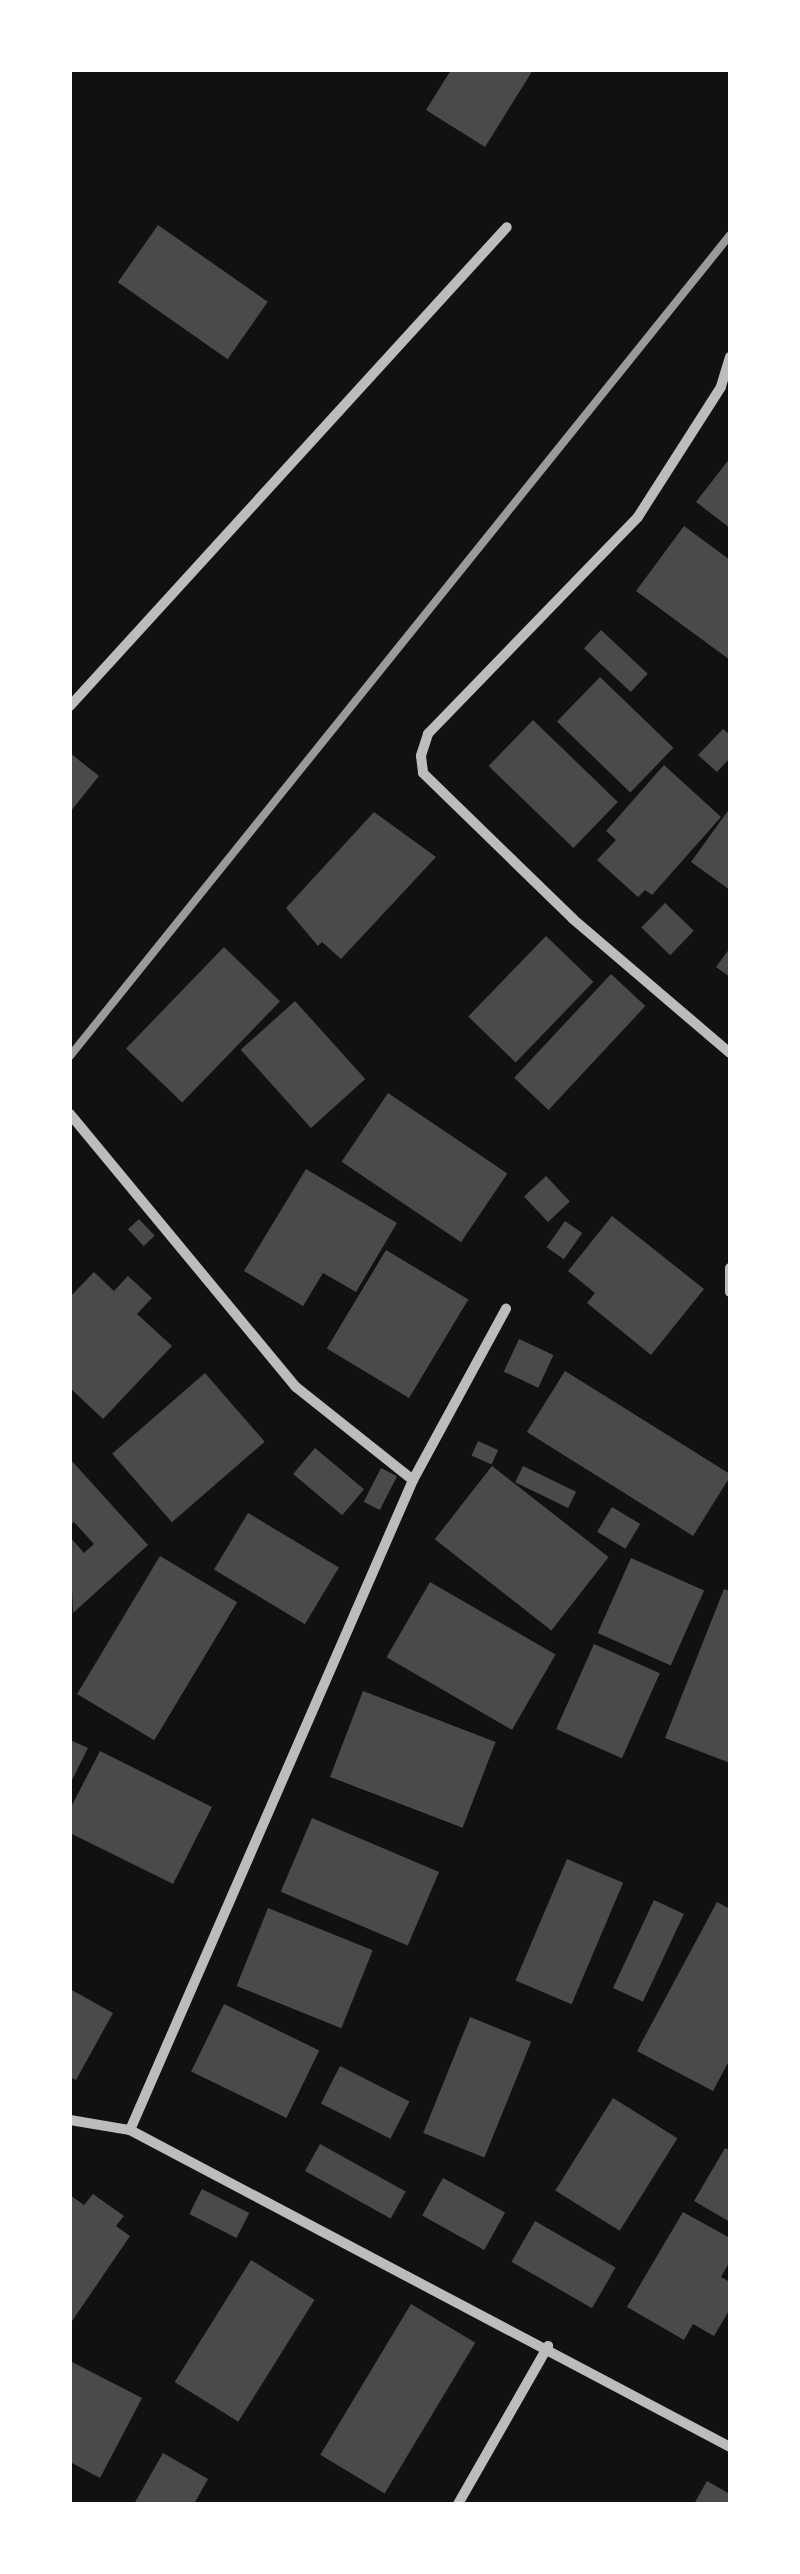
<!DOCTYPE html>
<html>
<head>
<meta charset="utf-8">
<style>
  body { margin:0 }
  #map { position:relative; width:800px; height:2574px; overflow:hidden; background:#111; font-family:Inter,sans-serif }
  div>[style] { position:absolute }
  .building>* { inset:0; background:#4a4a4a; transform-origin:0 0 }
  .minor>* { height:10px; margin:-5px; padding:0 5px; transform-origin:5px; border-radius:5px; background:#bcbcbc }
  .rail>* { height:8px; margin:-4px; padding:0 4px; transform-origin:4px; border-radius:4px; background:#9a9a9a }
  span { translate:-50% -50%; white-space:nowrap; text-align:center; line-height:1.15; -webkit-text-stroke:10px #fff; paint-order:stroke }
  .frame { position:absolute; inset:0; border:72px solid #fff; pointer-events:none }
</style>
</head>
<body>
<div id="map">
  <div class="building">
    <div style="clip-path:polygon(451px 70px,533px 70px,485px 147px,426px 110px)"></div>
    <div style="left:158px;top:225px;width:134px;height:70px;rotate:35deg"></div>
    <div style="clip-path:polygon(730px 458px,730px 528px,696px 502px)"></div>
    <div style="clip-path:polygon(684px 526px,730px 560px,730px 660px,636px 591px)"></div>
    <div style="left:601px;top:630px;width:64px;height:25px;rotate:43deg"></div>
    <div style="left:600px;top:677px;width:102px;height:62px;rotate:44deg"></div>
    <div style="left:533px;top:720px;width:118px;height:64px;rotate:44deg"></div>
    <div style="clip-path:polygon(723px 729px,730px 735px,730px 758px,717px 772px,698px 755px)"></div>
    <div style="clip-path:polygon(70px 753px,99px 776px,70px 812px)"></div>
    <div style="clip-path:polygon(664px 765px,721px 817px,652px 895px,645px 890px,638px 897px,597px 860px,616px 840px,606px 831px)"></div>
    <div style="clip-path:polygon(730px 808px,730px 890px,691px 862px)"></div>
    <div style="clip-path:polygon(374px 812px,436px 857px,341px 959px,322px 942px,318px 946px,286px 908px)"></div>
    <div style="left:665px;top:903px;width:40px;height:34px;rotate:44deg"></div>
    <div style="left:546px;top:936px;width:66px;height:112px;rotate:44deg"></div>
    <div style="left:224px;top:947px;width:78px;height:141px;rotate:44deg"></div>
    <div style="clip-path:polygon(730px 948px,730px 977px,716px 967px)"></div>
    <div style="left:611px;top:974px;width:47px;height:142px;rotate:43deg"></div>
    <div style="left:295px;top:1001px;width:105px;height:73px;rotate:48deg"></div>
    <div style="left:388px;top:1093px;width:144px;height:83px;rotate:34deg"></div>
    <div style="clip-path:polygon(306px 1169px,397px 1223px,356px 1292px,323px 1273px,303px 1306px,244px 1271px)"></div>
    <div style="left:546px;top:1176px;width:35px;height:30px;rotate:47deg"></div>
    <div style="clip-path:polygon(612px 1216px,704px 1289px,651px 1355px,587px 1303px,595px 1293px,568px 1271px)"></div>
    <div style="left:139px;top:1219px;width:23px;height:15px;rotate:47deg"></div>
    <div style="left:565px;top:1221px;width:21px;height:32px;rotate:35deg"></div>
    <div style="left:386px;top:1250px;width:96px;height:115px;rotate:31deg"></div>
    <div style="clip-path:polygon(94px 1272px,114px 1291px,128px 1276px,152px 1298px,137px 1314px,172px 1346px,103px 1419px,70px 1388px,70px 1297px)"></div>
    <div style="left:519px;top:1339px;width:38px;height:36px;rotate:25deg"></div>
    <div style="left:565px;top:1371px;width:196px;height:72px;rotate:32deg"></div>
    <div style="left:205px;top:1373px;width:91px;height:123px;rotate:49deg"></div>
    <div style="left:478px;top:1441px;width:22px;height:16px;rotate:24deg"></div>
    <div style="left:315px;top:1448px;width:64px;height:34px;rotate:40deg"></div>
    <div style="clip-path:polygon(70px 1459px,148px 1545px,73px 1613px,70px 1537px,84px 1553px,94px 1544px,74px 1522px,70px 1525px)"></div>
    <div style="left:492px;top:1466px;width:148px;height:93px;rotate:38deg"></div>
    <div style="left:523px;top:1466px;width:59px;height:18px;rotate:26deg"></div>
    <div style="left:381px;top:1468px;width:18px;height:38px;rotate:27deg"></div>
    <div style="left:612px;top:1507px;width:33px;height:29px;rotate:31deg"></div>
    <div style="left:248px;top:1513px;width:106px;height:66px;rotate:31deg"></div>
    <div style="left:160px;top:1556px;width:90px;height:161px;rotate:31deg"></div>
    <div style="left:631px;top:1558px;width:80px;height:82px;rotate:24deg"></div>
    <div style="left:430px;top:1582px;width:145px;height:87px;rotate:30deg"></div>
    <div style="clip-path:polygon(724px 1589px,730px 1591px,730px 1763px,665px 1738px)"></div>
    <div style="left:594px;top:1644px;width:72px;height:93px;rotate:24deg"></div>
    <div style="left:363px;top:1691px;width:142px;height:92px;rotate:21deg"></div>
    <div style="clip-path:polygon(70px 1740px,88px 1748px,70px 1784px)"></div>
    <div style="clip-path:polygon(100px 1751px,212px 1807px,173px 1884px,70px 1833px,70px 1809px)"></div>
    <div style="left:312px;top:1818px;width:138px;height:80px;rotate:23deg"></div>
    <div style="left:567px;top:1859px;width:61px;height:132px;rotate:23deg"></div>
    <div style="left:654px;top:1900px;width:33px;height:97px;rotate:25deg"></div>
    <div style="clip-path:polygon(717px 1902px,730px 1909px,730px 2059px,713px 2091px,637px 2051px)"></div>
    <div style="left:268px;top:1908px;width:113px;height:84px;rotate:22deg"></div>
    <div style="clip-path:polygon(70px 1989px,113px 2013px,76px 2080px,70px 2077px)"></div>
    <div style="left:224px;top:2004px;width:106px;height:75px;rotate:26deg"></div>
    <div style="left:470px;top:2017px;width:66px;height:125px;rotate:22deg"></div>
    <div style="left:340px;top:2066px;width:78px;height:42px;rotate:27deg"></div>
    <div style="left:613px;top:2098px;width:76px;height:109px;rotate:32deg"></div>
    <div style="left:320px;top:2144px;width:98px;height:31px;rotate:29deg"></div>
    <div style="clip-path:polygon(725px 2148px,730px 2150px,730px 2222px,694px 2201px)"></div>
    <div style="left:443px;top:2178px;width:71px;height:43px;rotate:29deg"></div>
    <div style="left:202px;top:2189px;width:53px;height:28px;rotate:27deg"></div>
    <div style="clip-path:polygon(93px 2194px,124px 2216px,116px 2226px,130px 2236px,70px 2324px,70px 2195px,84px 2205px)"></div>
    <div style="clip-path:polygon(683px 2212px,730px 2238px,730px 2261px,721px 2277px,730px 2282px,730px 2309px,714px 2336px,693px 2324px,684px 2340px,627px 2307px)"></div>
    <div style="left:535px;top:2221px;width:93px;height:47px;rotate:30deg"></div>
    <div style="left:251px;top:2260px;width:75px;height:144px;rotate:32deg"></div>
    <div style="left:411px;top:2304px;width:75px;height:176px;rotate:31deg"></div>
    <div style="clip-path:polygon(70px 2361px,142px 2398px,100px 2478px,70px 2462px)"></div>
    <div style="clip-path:polygon(163px 2453px,208px 2479px,194px 2504px,134px 2504px)"></div>
    <div style="clip-path:polygon(707px 2481px,730px 2494px,730px 2504px,694px 2504px)"></div>
  </div>
  <div class="minor">
    <div style="left:730px;top:357px;width:31px;rotate:107deg"></div>
    <div style="left:721px;top:387px;width:154px;rotate:122.6deg"></div>
    <div style="left:638px;top:517px;width:302px;rotate:134.1deg"></div>
    <div style="left:428px;top:734px;width:23px;rotate:108deg"></div>
    <div style="left:421px;top:756px;width:17px;rotate:83deg"></div>
    <div style="left:423px;top:773px;width:209px;rotate:44.2deg"></div>
    <div style="left:573px;top:919px;width:206px;rotate:40.5deg"></div>
    <div style="left:70px;top:706px;width:648px;rotate:-47.63deg"></div>
    <div style="left:70px;top:1114px;width:354px;rotate:50.4deg"></div>
    <div style="left:296px;top:1387px;width:149px;rotate:38.5deg"></div>
    <div style="left:730px;top:1268px;width:24px;rotate:90deg"></div>
    <div style="left:70px;top:2120px;width:61px;rotate:9.5deg"></div>
    <div style="left:130px;top:2130px;width:679px;rotate:27.85deg"></div>
    <div style="left:130px;top:2130px;width:709px;rotate:-66.47deg"></div>
    <div style="left:413px;top:1480px;width:195px;rotate:-61.5deg"></div>
    <div style="left:458px;top:2504px;width:182px;rotate:-60.3deg"></div>
  </div>
  <div class="rail">
    <div style="left:70px;top:1056px;width:1053px;rotate:-51.2deg"></div>
  </div>
  <div class="frame"></div>
</div>
</body>
</html>
